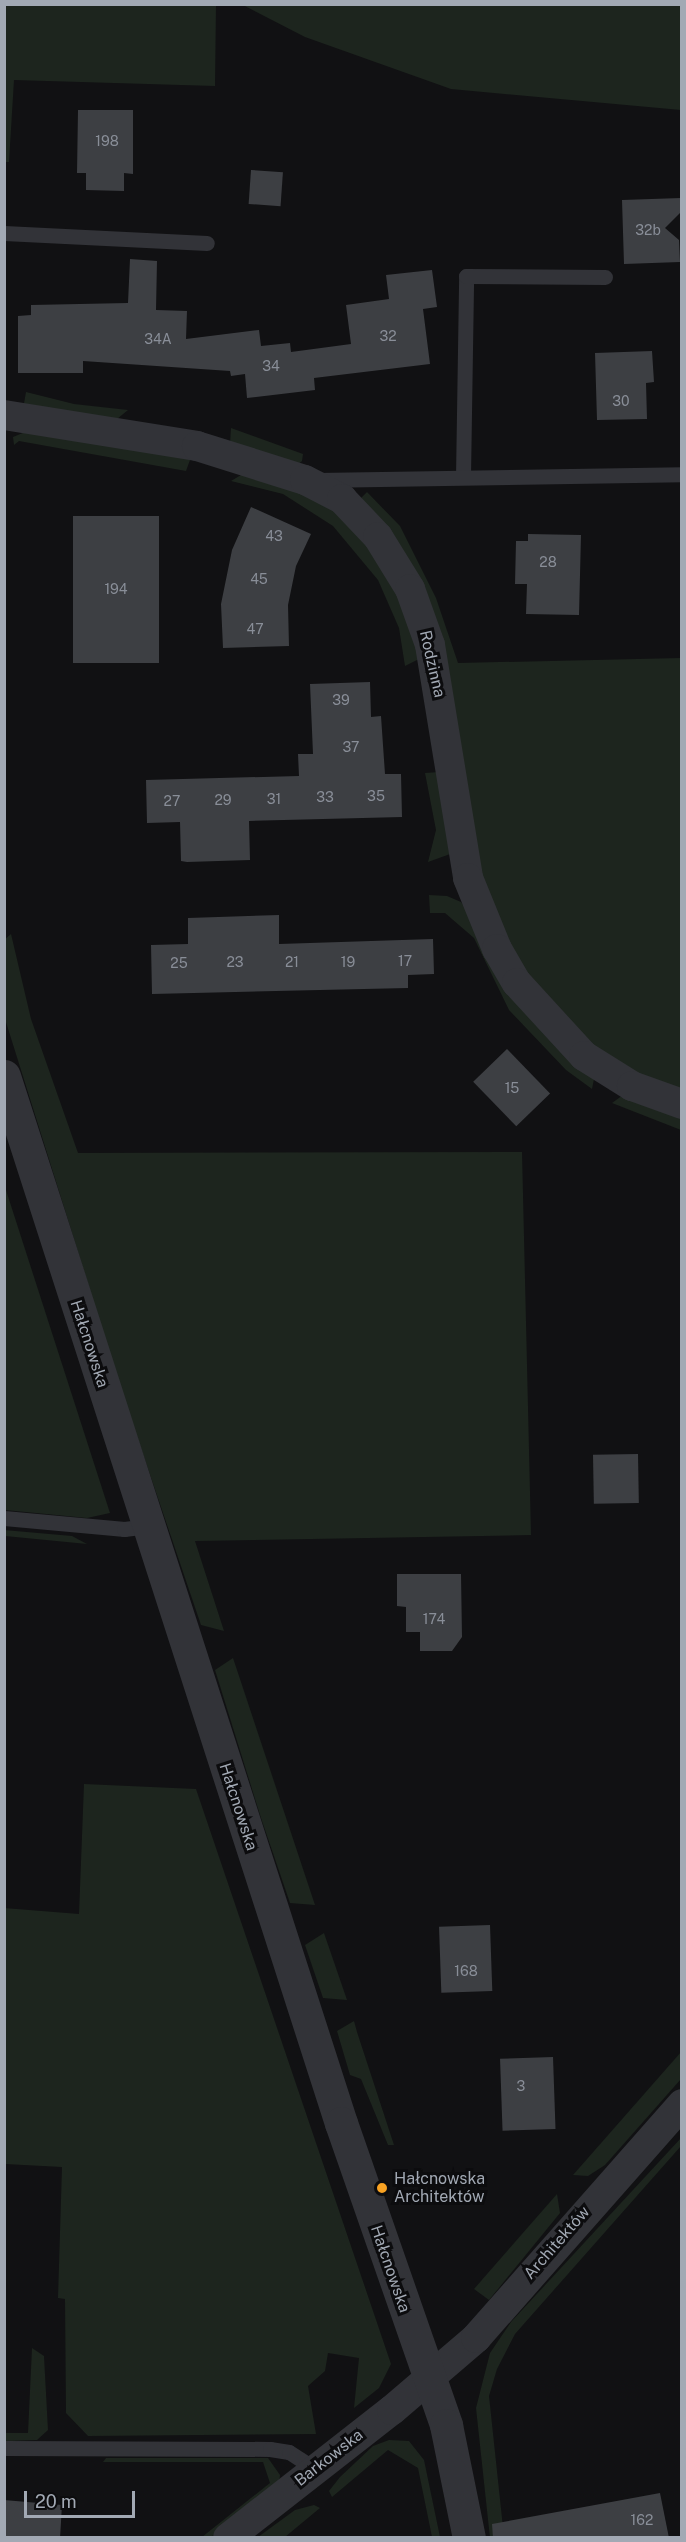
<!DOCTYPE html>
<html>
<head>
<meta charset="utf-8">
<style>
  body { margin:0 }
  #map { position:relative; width:686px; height:2542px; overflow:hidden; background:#111113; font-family:"Public Sans",sans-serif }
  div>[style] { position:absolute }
  .green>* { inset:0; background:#1d251e }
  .building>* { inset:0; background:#3d3f43; transform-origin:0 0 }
  .service>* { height:15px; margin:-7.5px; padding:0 7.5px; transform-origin:7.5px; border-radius:7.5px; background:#323338 }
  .minor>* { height:30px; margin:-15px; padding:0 15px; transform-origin:15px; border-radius:15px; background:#323338 }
  .tertiary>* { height:33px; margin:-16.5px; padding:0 16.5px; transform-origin:16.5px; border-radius:16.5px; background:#323338 }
  .dots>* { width:16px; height:16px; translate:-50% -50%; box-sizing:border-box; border:3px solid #0c0c0e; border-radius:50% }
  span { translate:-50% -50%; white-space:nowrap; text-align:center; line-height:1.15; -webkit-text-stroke:6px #0c0c0e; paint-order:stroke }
  .number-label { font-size:14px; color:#898e98 }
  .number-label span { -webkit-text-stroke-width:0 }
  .street-label { font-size:16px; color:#a2a9b4 }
  .poi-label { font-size:16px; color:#a2a9b4 }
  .left { translate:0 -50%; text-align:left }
  .frame { position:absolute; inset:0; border:6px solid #a2a9b4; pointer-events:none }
  .scale { position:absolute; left:24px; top:2491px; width:111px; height:27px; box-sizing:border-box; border:3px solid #a2a9b4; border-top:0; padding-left:8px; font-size:18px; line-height:21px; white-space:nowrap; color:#a2a9b4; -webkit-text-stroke:4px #0c0c0e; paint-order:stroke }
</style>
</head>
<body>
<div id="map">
  <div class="green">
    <div style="clip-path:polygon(4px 5px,216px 5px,215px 86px,14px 80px,9px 162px,5px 162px)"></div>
    <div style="clip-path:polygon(243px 5px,681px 5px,681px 110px,451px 89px,305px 37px)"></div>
    <div style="clip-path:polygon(26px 392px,74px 404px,128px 410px,111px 424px,23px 409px)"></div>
    <div style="clip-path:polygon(231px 428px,303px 454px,302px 461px,296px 466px,230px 444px)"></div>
    <div style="clip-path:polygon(30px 430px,185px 455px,190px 460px,186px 471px,19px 441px,14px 445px,13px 437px)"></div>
    <div style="clip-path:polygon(246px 472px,292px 488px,342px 515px,365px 539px,403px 596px,419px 659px,405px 666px,399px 628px,378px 580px,333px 526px,283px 494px,231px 481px)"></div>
    <div style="clip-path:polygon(367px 492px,400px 526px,436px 598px,458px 663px,681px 658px,681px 1093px,607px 1059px,554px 1010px,513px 953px,483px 882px,452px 710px,357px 502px)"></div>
    <div style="clip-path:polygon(439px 772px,453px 853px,428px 862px,436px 830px,425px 773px)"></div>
    <div style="clip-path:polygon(429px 895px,447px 896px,461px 902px,594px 1079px,592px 1089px,566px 1070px,509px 1010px,474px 938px,445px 913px,430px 913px)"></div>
    <div style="clip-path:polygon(11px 934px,31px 1019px,78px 1153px,522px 1152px,531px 1535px,195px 1541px,224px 1631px,201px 1625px,122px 1392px,5px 1019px,4px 940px)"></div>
    <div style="clip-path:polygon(623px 1095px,681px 1117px,681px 1130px,612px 1103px)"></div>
    <div style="clip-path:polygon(5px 1187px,110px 1513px,87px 1518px,5px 1510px)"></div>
    <div style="clip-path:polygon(4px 1530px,72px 1536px,87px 1544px,5px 1536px)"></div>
    <div style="clip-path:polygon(233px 1658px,234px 1661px,315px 1905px,290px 1903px,261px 1818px,215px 1670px)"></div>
    <div style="clip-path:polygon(84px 1784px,196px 1789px,391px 2364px,379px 2388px,354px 2408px,359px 2358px,328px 2353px,325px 2371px,308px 2386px,316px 2434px,88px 2436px,66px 2413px,65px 2299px,58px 2298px,62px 2167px,5px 2164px,4px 1908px,79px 1914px)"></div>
    <div style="clip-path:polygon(324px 1933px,347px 2000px,323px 1998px,305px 1945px)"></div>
    <div style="clip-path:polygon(354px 2021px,357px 2032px,394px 2145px,388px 2145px,361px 2079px,350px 2075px,337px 2031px)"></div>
    <div style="clip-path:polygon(681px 2052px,681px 2079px,605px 2165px,588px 2176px,573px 2175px)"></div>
    <div style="clip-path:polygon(681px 2138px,681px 2146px,515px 2334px,497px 2369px,489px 2396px,504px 2537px,490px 2538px,476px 2408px,490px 2353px,511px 2322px)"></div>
    <div style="clip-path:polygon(557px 2194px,560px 2213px,489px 2300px,474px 2289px)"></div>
    <div style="clip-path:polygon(32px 2348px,44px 2356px,48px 2430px,37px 2440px,5px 2441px,5px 2433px,28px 2433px)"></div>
    <div style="clip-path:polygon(389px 2440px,409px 2441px,424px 2460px,440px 2537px,432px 2537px,418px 2468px,388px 2450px,332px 2497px,329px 2491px,340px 2477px,373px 2446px)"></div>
    <div style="clip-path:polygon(106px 2458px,268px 2458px,280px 2475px,279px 2483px,211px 2537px,202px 2537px,270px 2483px,263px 2462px,103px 2462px)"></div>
    <div style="clip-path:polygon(314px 2505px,320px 2508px,285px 2537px,258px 2537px,295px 2510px)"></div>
  </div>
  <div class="building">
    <div style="clip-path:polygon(78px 110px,133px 110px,133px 174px,124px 173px,124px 191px,86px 190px,86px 173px,77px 173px)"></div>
    <div style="left:251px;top:170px;width:32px;height:34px;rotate:4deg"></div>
    <div style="clip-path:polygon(681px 198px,681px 212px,665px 228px,679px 240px,680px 262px,624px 264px,622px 200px)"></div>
    <div style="clip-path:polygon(130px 259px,157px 261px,156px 310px,187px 311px,186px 339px,259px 330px,261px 346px,290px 343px,291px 352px,351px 344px,346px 305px,389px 299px,386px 275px,432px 270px,437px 307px,423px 309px,430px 364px,314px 378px,315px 390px,247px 398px,245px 374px,231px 376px,230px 371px,83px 361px,83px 373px,18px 373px,18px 316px,31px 315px,31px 305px,128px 303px)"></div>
    <div style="clip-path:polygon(652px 351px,654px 382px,646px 383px,647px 419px,597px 420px,595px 353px)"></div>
    <div style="clip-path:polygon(251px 507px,311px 534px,296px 566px,288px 605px,289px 646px,223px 648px,221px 604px,232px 550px)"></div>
    <div style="left:73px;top:516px;width:86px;height:147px"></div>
    <div style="clip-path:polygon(528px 534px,581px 535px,579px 615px,526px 614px,527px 584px,515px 584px,516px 541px,528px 541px)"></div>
    <div style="clip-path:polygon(370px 682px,371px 717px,381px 716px,385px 774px,401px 774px,402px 817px,249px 821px,250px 860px,187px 862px,181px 861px,180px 822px,147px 823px,146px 780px,299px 776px,298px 754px,313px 754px,310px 684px)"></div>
    <div style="clip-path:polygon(279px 915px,279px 944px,433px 939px,434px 974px,408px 975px,408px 988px,152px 994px,151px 945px,188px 944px,188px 918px)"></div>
    <div style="left:507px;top:1049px;width:62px;height:47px;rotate:46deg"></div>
    <div style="left:638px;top:1454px;width:49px;height:45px;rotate:89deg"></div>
    <div style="clip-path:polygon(397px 1574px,461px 1574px,462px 1637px,452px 1651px,420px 1651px,420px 1632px,406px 1632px,406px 1607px,397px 1606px)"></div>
    <div style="left:490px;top:1925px;width:66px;height:51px;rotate:88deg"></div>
    <div style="left:553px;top:2057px;width:72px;height:53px;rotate:88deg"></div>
    <div style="clip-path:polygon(660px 2493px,669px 2538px,493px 2538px,492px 2524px)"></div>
    <div style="clip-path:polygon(4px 2500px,62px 2505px,60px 2538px,4px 2538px)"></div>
  </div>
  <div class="service">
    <div style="left:4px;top:233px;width:203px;rotate:2.8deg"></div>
    <div style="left:463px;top:477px;width:201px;rotate:-89.1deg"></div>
    <div style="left:466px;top:276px;width:139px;rotate:0.4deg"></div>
    <div style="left:317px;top:480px;width:365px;rotate:-0.9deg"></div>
    <div style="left:4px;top:1518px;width:121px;rotate:5.2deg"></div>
    <div style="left:124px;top:1529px;width:23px;rotate:-7deg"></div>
    <div style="left:4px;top:2448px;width:266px;rotate:0.2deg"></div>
    <div style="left:270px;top:2449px;width:19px;rotate:9deg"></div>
    <div style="left:289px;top:2452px;width:30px;rotate:33deg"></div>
  </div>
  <div class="minor">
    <div style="left:4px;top:415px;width:195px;rotate:9.1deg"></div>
    <div style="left:197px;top:446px;width:113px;rotate:17.5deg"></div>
    <div style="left:305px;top:480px;width:42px;rotate:27.2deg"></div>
    <div style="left:342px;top:499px;width:52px;rotate:46.5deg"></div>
    <div style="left:378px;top:537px;width:61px;rotate:58.4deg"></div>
    <div style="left:410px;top:589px;width:59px;rotate:70.3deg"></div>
    <div style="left:430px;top:645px;width:236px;rotate:80.7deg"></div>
    <div style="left:468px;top:878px;width:77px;rotate:67.8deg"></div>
    <div style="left:497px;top:949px;width:39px;rotate:60deg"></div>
    <div style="left:517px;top:983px;width:99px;rotate:47.5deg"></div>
    <div style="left:584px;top:1056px;width:57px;rotate:32deg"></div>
    <div style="left:632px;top:1086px;width:53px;rotate:19.8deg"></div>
    <div style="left:228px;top:2538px;width:208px;rotate:-38deg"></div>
    <div style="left:392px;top:2410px;width:111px;rotate:-40.6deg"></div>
    <div style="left:476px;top:2338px;width:312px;rotate:-48.6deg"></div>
  </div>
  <div class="tertiary">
    <div style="left:4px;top:1076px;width:1100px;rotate:72.16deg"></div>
    <div style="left:341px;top:2123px;width:320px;rotate:70.8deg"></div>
    <div style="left:446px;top:2425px;width:115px;rotate:78.5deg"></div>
  </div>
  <div class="dots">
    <div style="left:382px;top:2188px;background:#f8a223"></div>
  </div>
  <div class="number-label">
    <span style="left:107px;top:141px">198</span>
    <span style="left:648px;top:230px">32b</span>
    <span style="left:388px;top:336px">32</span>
    <span style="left:158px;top:339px">34A</span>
    <span style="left:271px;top:366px">34</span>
    <span style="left:621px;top:401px">30</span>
    <span style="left:274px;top:536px">43</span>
    <span style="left:548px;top:562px">28</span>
    <span style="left:259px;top:579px">45</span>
    <span style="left:116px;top:589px">194</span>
    <span style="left:255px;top:629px">47</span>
    <span style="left:341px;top:700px">39</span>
    <span style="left:351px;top:747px">37</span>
    <span style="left:376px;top:796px">35</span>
    <span style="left:325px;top:797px">33</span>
    <span style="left:274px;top:799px">31</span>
    <span style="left:223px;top:800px">29</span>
    <span style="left:172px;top:801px">27</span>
    <span style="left:405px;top:961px">17</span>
    <span style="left:235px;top:962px">23</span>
    <span style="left:292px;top:962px">21</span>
    <span style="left:348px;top:962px">19</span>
    <span style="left:179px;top:963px">25</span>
    <span style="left:512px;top:1088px">15</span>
    <span style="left:434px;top:1619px">174</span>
    <span style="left:466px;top:1971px">168</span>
    <span style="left:521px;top:2086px">3</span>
    <span style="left:642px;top:2520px">162</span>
  </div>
  <div class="street-label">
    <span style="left:432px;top:664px;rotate:77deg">Rodzinna</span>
    <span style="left:89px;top:1344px;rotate:72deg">Hałcnowska</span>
    <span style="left:238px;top:1807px;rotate:72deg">Hałcnowska</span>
    <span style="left:557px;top:2243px;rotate:-49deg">Architektów</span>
    <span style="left:390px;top:2269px;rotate:71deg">Hałcnowska</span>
    <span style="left:329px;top:2458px;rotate:-38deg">Barkowska</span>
  </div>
  <div class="poi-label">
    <span class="left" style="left:394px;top:2188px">Hałcnowska<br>Architektów</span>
  </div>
  <div class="frame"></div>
  <div class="scale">20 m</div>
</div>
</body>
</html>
